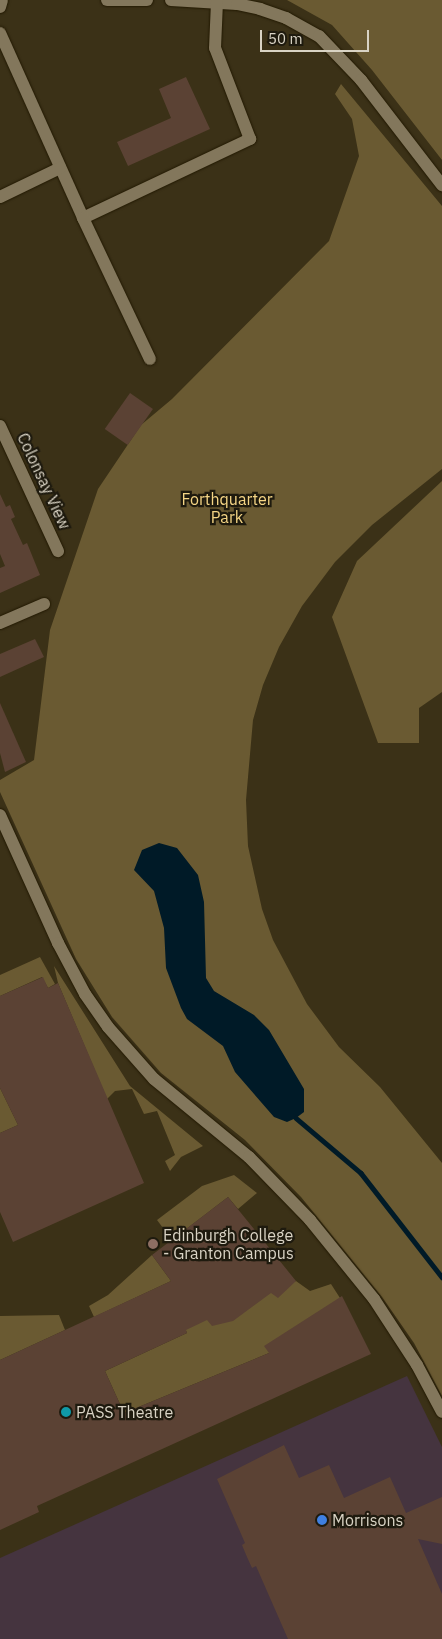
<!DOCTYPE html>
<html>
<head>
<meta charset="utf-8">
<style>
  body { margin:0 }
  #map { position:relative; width:442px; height:1639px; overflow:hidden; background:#3b3117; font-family:"IBM Plex Sans",sans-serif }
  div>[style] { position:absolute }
  .commercial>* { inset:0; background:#45343f }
  .green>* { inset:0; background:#6a5a32 }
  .water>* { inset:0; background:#001a27 }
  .stream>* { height:4.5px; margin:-2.25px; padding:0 2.25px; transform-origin:2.25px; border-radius:2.25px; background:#001a27 }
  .building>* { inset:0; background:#5b4234; transform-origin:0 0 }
  .roads { filter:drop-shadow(0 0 1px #221901) drop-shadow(0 0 1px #221901) }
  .street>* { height:12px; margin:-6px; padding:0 6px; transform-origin:6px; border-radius:6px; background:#83775c }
  .dots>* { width:14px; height:14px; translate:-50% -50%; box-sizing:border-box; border:2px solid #1e1a0e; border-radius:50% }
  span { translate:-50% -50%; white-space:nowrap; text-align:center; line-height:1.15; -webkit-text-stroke:4.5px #1e1a0e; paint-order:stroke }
  .street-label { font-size:16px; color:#d9d3c4 }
  .park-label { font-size:16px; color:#f5d585 }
  .poi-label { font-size:16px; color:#d9d3c4 }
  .left { translate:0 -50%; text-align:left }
  .scale { position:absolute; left:260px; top:30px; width:109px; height:22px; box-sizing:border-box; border:2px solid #d9d3c4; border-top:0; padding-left:6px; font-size:15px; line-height:18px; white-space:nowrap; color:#d9d3c4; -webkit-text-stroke:4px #1e1a0e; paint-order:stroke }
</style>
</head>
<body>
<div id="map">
  <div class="commercial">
    <div style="clip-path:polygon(407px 1376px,442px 1447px,442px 1639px,0 1639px,0 1558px)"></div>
  </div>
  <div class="green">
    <div style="clip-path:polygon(287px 0,442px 0,442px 160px,372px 70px,332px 25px)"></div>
    <div style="clip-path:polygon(341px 84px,442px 206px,442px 469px,372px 525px,335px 562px,302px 606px,279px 647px,263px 685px,253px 720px,246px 800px,248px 846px,262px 909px,273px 940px,307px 1004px,339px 1047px,380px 1087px,442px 1163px,442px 1396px,414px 1343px,382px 1297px,301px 1197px,245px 1140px,161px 1073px,112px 1017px,76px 959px,0 792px,0 780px,34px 760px,50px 630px,98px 489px,141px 425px,172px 399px,329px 241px,359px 156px,352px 119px,335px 94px)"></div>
    <div style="clip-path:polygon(442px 481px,442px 692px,419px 708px,419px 743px,378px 743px,332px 617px,357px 561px)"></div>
    <div style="clip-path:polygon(40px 957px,55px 984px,48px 988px,42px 977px,0 996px,0 975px)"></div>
    <div style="clip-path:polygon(54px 966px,130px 1086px,203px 1146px,181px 1157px,170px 1171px,165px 1161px,175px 1155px,157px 1111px,144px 1114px,132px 1089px,115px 1091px,107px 1099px,58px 983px)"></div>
    <div style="clip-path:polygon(0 1088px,18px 1125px,0 1133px)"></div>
    <div style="clip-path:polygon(234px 1175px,257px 1193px,238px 1209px,228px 1197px,172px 1240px,157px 1220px,202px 1186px)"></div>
    <div style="clip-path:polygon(152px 1255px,171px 1281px,94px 1317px,89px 1306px,108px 1295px)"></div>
    <div style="clip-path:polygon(296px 1281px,310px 1291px,331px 1284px,340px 1298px,269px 1353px,124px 1413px,105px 1371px,187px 1333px,177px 1309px,207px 1320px)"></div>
    <div style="clip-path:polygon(59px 1315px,65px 1330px,0 1360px,0 1316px)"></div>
  </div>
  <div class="water">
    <div style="clip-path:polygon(159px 843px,177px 848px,198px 875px,204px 902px,206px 978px,214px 991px,254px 1015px,269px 1030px,304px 1089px,304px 1112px,296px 1118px,287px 1122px,274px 1117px,235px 1072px,223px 1046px,187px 1019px,181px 1008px,166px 968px,164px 928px,154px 891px,134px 870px,142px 850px)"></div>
  </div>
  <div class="stream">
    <div style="left:296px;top:1118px;width:85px;rotate:40.2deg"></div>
    <div style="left:361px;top:1173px;width:132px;rotate:52.1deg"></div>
  </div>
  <div class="building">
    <div style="clip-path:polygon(186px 77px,210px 129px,128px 166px,117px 142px,171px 118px,159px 89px)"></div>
    <div style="left:130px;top:393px;width:28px;height:44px;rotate:35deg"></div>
    <div style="clip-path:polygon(0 494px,6px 507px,10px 505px,15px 517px,11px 519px,23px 545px,27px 543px,40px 575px,0 593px,0 568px,5px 566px,0 554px)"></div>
    <div style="clip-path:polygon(35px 639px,44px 657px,0 677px,0 654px)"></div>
    <div style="clip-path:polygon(0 703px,26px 762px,5px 772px,0 753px)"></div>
    <div style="clip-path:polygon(43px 977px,48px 988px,58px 983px,144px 1183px,13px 1242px,0 1212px,0 1133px,18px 1125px,0 1088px,0 996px)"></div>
    <div style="clip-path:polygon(228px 1197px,296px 1281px,278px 1298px,271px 1293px,233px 1321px,212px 1326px,207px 1320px,186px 1330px,187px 1333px,105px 1371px,124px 1413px,269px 1353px,264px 1346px,342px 1296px,371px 1354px,37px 1506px,39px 1512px,0 1530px,0 1360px,171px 1281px,152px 1255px)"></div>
    <div style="clip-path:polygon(284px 1445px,299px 1478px,329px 1465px,344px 1498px,390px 1477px,406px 1513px,442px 1497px,442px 1544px,418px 1539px,442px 1594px,442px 1639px,288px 1639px,256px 1566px,252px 1568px,247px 1557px,242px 1545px,245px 1543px,217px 1479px)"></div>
  </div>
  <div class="roads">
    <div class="street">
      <div style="left:107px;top:0;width:40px"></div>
      <div style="left:171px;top:0;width:66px;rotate:3.5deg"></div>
      <div style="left:237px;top:4px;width:24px;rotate:12deg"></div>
      <div style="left:260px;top:9px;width:28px;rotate:19deg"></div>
      <div style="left:286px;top:18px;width:38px;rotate:29deg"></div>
      <div style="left:319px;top:36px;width:61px;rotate:46.3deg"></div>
      <div style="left:361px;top:80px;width:133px;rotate:52.4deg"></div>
      <div style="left:0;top:7px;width:7px;rotate:-74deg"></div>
      <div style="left:0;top:33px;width:203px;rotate:65.8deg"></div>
      <div style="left:83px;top:218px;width:185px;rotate:-25.3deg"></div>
      <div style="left:250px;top:139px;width:97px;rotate:-111deg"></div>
      <div style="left:215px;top:48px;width:46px;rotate:-87.5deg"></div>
      <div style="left:0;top:197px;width:67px;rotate:-25.8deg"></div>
      <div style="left:83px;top:218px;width:156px;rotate:64.6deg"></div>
      <div style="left:0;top:426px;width:138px;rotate:65.1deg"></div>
      <div style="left:0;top:623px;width:48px;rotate:-23.4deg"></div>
      <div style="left:0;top:815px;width:141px;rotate:65.6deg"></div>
      <div style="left:58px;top:943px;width:58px;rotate:62.1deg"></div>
      <div style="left:85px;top:994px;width:40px;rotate:55.1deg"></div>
      <div style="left:108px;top:1027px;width:69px;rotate:48.5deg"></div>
      <div style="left:154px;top:1079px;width:123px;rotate:39.4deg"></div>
      <div style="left:249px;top:1157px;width:88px;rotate:45.9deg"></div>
      <div style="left:310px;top:1220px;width:102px;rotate:51deg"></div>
      <div style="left:374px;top:1299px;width:79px;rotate:56.9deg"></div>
      <div style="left:417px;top:1365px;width:53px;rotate:62deg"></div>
    </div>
  </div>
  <div class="dots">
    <div style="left:153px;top:1244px;background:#8d6e63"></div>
    <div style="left:66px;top:1412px;background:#0f9aa8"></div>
    <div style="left:322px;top:1520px;background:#3f7fe0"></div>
  </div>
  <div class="street-label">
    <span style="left:44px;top:481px;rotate:65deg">Colonsay View</span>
  </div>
  <div class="park-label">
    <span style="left:227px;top:508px">Forthquarter<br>Park</span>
  </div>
  <div class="poi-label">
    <span class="left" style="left:163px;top:1244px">Edinburgh College<br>- Granton Campus</span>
    <span class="left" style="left:76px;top:1412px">PASS Theatre</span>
    <span class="left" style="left:332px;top:1520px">Morrisons</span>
  </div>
  <div class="scale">50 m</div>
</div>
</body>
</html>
